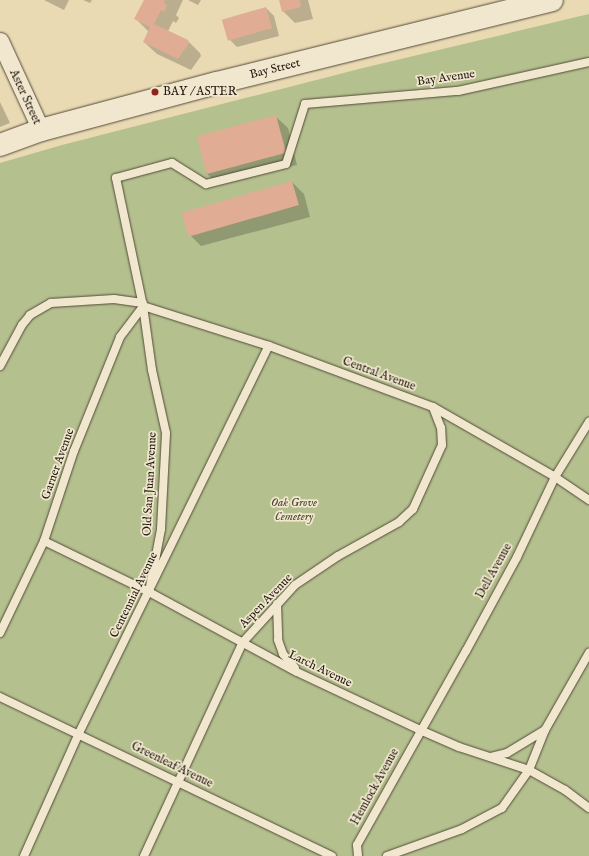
<!DOCTYPE html>
<html>
<head>
<meta charset="utf-8">
<style>
  body { margin:0 }
  #map { position:relative; width:589px; height:856px; overflow:hidden; background:#e9dab3; font-family:"IM FELL English",serif }
  div>[style] { position:absolute }
  .green>* { inset:0; background:#b4c08e }
  .shadow>* { inset:0; background:#0003 }
  .building>* { inset:0; background:#e0ac94; transform-origin:0 0 }
  .roads { filter:drop-shadow(0 0 1px #544a3a) drop-shadow(0 0 1px #544a3a) }
  .lane>* { height:8px; margin:-4px; padding:0 4px; transform-origin:4px; border-radius:4px; background:#f1e7ce }
  .street>* { height:17px; margin:-8.5px; padding:0 8.5px; transform-origin:8.5px; border-radius:8.5px; background:#f1e7ce }
  .secondary>* { height:22px; margin:-11px; padding:0 11px; transform-origin:11px; border-radius:11px; background:#f1e7ce }
  .dots>* { width:11px; height:11px; translate:-50% -50%; box-sizing:border-box; border:2px solid #f1e7ce; border-radius:50% }
  span { translate:-50% -50%; white-space:nowrap; text-align:center; line-height:1.15; -webkit-text-stroke:3.5px #f1e7ce; paint-order:stroke }
  .street-label { font-size:12px; color:#231a12 }
  .poi-label { font-size:12px; color:#231a12 }
  .left { translate:0 -50%; text-align:left }
  .park-label { font-size:12px; color:#4e4c37; font-style:italic }
</style>
</head>
<body>
<div id="map">
  <div class="green">
    <div style="clip-path:polygon(589px 14px,589px 856px,0 856px,0 163px,62px 145px,363px 68px)"></div>
  </div>
  <div class="shadow">
    <div style="clip-path:polygon(44px 0,69px 0,64px 10px)"></div>
    <div style="clip-path:polygon(83px 0,92px 0,90px 3px)"></div>
    <div style="clip-path:polygon(145px 0,183px 0,176px 15px,179px 18px,176px 23px,173px 21px,168px 31px,187px 40px,200px 53px,201px 56px,191px 70px,157px 54px,144px 42px,149px 32px,136px 19px)"></div>
    <div style="clip-path:polygon(188px 0,201px 0,198px 5px)"></div>
    <div style="clip-path:polygon(280px 0,308px 0,313px 19px,295px 23px,283px 11px)"></div>
    <div style="clip-path:polygon(266px 8px,274px 16px,279px 36px,237px 47px,229px 39px)"></div>
    <div style="clip-path:polygon(0 102px,10px 123px,0 127px)"></div>
    <div style="clip-path:polygon(275px 116px,288px 128px,297px 165px,219px 185px,206px 173px)"></div>
    <div style="clip-path:polygon(292px 182px,304px 194px,310px 217px,201px 246px,189px 234px)"></div>
  </div>
  <div class="building">
    <div style="clip-path:polygon(144px 0,165px 0,164px 3px,167px 5px,164px 12px,161px 10px,154px 24px,188px 40px,189px 43px,178px 59px,143px 42px,150px 27px,134px 19px)"></div>
    <div style="clip-path:polygon(279px 0,300px 0,301px 7px,282px 12px)"></div>
    <div style="left:266px;top:7px;width:22px;height:46px;rotate:74deg"></div>
    <div style="left:276px;top:115px;width:39px;height:82px;rotate:75deg"></div>
    <div style="left:292px;top:181px;width:25px;height:115px;rotate:74deg"></div>
  </div>
  <div class="roads">
    <div class="lane">
      <div style="left:143px;top:306px;width:132px;rotate:17.6deg"></div>
      <div style="left:269px;top:346px;width:175px;rotate:20.4deg"></div>
      <div style="left:433px;top:407px;width:141px;rotate:29.8deg"></div>
      <div style="left:555px;top:477px;width:41px;rotate:34.1deg"></div>
      <div style="left:0;top:366px;width:47px;rotate:-61.8deg"></div>
      <div style="left:22px;top:325px;width:13px;rotate:-51deg"></div>
      <div style="left:30px;top:315px;width:24px;rotate:-30deg"></div>
      <div style="left:51px;top:303px;width:63px;rotate:-3.6deg"></div>
      <div style="left:114px;top:299px;width:29px;rotate:8deg"></div>
      <div style="left:44px;top:541px;width:117px;rotate:25.9deg"></div>
      <div style="left:149px;top:592px;width:168px;rotate:28.4deg"></div>
      <div style="left:297px;top:672px;width:136px;rotate:25.2deg"></div>
      <div style="left:420px;top:730px;width:43px;rotate:23.6deg"></div>
      <div style="left:459px;top:747px;width:74px;rotate:18.2deg"></div>
      <div style="left:529px;top:770px;width:41px;rotate:29.1deg"></div>
      <div style="left:565px;top:790px;width:30px;rotate:37deg"></div>
      <div style="left:149px;top:592px;width:64px;rotate:-79.2deg"></div>
      <div style="left:161px;top:529px;width:96px;rotate:-87deg"></div>
      <div style="left:166px;top:433px;width:65px;rotate:-102.5deg"></div>
      <div style="left:152px;top:370px;width:65px;rotate:-98deg"></div>
      <div style="left:143px;top:306px;width:131px;rotate:-101.9deg"></div>
      <div style="left:116px;top:178px;width:58px;rotate:-15deg"></div>
      <div style="left:172px;top:163px;width:40px;rotate:32deg"></div>
      <div style="left:206px;top:184px;width:82px;rotate:-14deg"></div>
      <div style="left:286px;top:164px;width:63px;rotate:-72.4deg"></div>
      <div style="left:305px;top:104px;width:154px;rotate:-4.9deg"></div>
      <div style="left:458px;top:91px;width:134px;rotate:-12.5deg"></div>
      <div style="left:277px;top:604px;width:36px;rotate:88deg"></div>
      <div style="left:278px;top:640px;width:15px;rotate:70deg"></div>
      <div style="left:283px;top:654px;width:18px;rotate:49deg"></div>
      <div style="left:0;top:633px;width:102px;rotate:-64.4deg"></div>
      <div style="left:44px;top:541px;width:95px;rotate:-71.6deg"></div>
      <div style="left:74px;top:451px;width:123px;rotate:-68deg"></div>
      <div style="left:120px;top:337px;width:39px;rotate:-53deg"></div>
      <div style="left:0;top:697px;width:368px;rotate:25.6deg"></div>
      <div style="left:491px;top:757px;width:16px;rotate:-14deg"></div>
      <div style="left:507px;top:753px;width:44px;rotate:-31.2deg"></div>
      <div style="left:24px;top:856px;width:135px;rotate:-65.9deg"></div>
      <div style="left:79px;top:733px;width:431px;rotate:-63.9deg"></div>
      <div style="left:144px;top:856px;width:236px;rotate:-65.2deg"></div>
      <div style="left:243px;top:642px;width:77px;rotate:-47.6deg"></div>
      <div style="left:295px;top:585px;width:52px;rotate:-34deg"></div>
      <div style="left:338px;top:556px;width:70px;rotate:-29.1deg"></div>
      <div style="left:399px;top:522px;width:19px;rotate:-43deg"></div>
      <div style="left:413px;top:509px;width:70px;rotate:-65.6deg"></div>
      <div style="left:442px;top:445px;width:17px;rotate:-93deg"></div>
      <div style="left:441px;top:428px;width:22px;rotate:-111deg"></div>
      <div style="left:358px;top:856px;width:11px;rotate:-95deg"></div>
      <div style="left:357px;top:845px;width:223px;rotate:-60.7deg"></div>
      <div style="left:466px;top:651px;width:107px;rotate:-61.5deg"></div>
      <div style="left:517px;top:557px;width:89px;rotate:-64.6deg"></div>
      <div style="left:555px;top:477px;width:65px;rotate:-58.3deg"></div>
      <div style="left:387px;top:856px;width:80px;rotate:-19.8deg"></div>
      <div style="left:462px;top:829px;width:45px;rotate:-27.7deg"></div>
      <div style="left:502px;top:808px;width:47px;rotate:-54.6deg"></div>
      <div style="left:529px;top:770px;width:43px;rotate:-68.2deg"></div>
      <div style="left:545px;top:730px;width:89px;rotate:-60.3deg"></div>
    </div>
    <div class="street">
      <div style="left:0;top:41px;width:98px;rotate:65.3deg"></div>
    </div>
    <div class="secondary">
      <div style="left:0;top:145px;width:44px;rotate:-20.1deg"></div>
      <div style="left:41px;top:130px;width:182px;rotate:-15deg"></div>
      <div style="left:217px;top:83px;width:345px;rotate:-13.9deg"></div>
    </div>
  </div>
  <div class="dots">
    <div style="left:155px;top:92px;background:#8f2418"></div>
  </div>
  <div class="street-label">
    <span style="left:275px;top:69px;rotate:-14deg">Bay Street</span>
    <span style="left:446px;top:78px;rotate:-8deg">Bay Avenue</span>
    <span style="left:25px;top:97px;rotate:65deg">Aster Street</span>
    <span style="left:379px;top:374px;rotate:20deg">Central Avenue</span>
    <span style="left:58px;top:464px;rotate:-70deg">Garner Avenue</span>
    <span style="left:150px;top:484px;rotate:-87deg">Old San Juan Avenue</span>
    <span style="left:494px;top:571px;rotate:-61deg">Dell Avenue</span>
    <span style="left:134px;top:595px;rotate:-64deg">Centennial Avenue</span>
    <span style="left:266px;top:601px;rotate:-46deg">Aspen Avenue</span>
    <span style="left:320px;top:669px;rotate:26deg">Larch Avenue</span>
    <span style="left:172px;top:765px;rotate:26deg">Greenleaf Avenue</span>
    <span style="left:375px;top:787px;rotate:-61deg">Hemlock Avenue</span>
  </div>
  <div class="poi-label">
    <span class="left" style="left:163px;top:92px">BAY / ASTER</span>
  </div>
  <div class="park-label">
    <span style="left:294px;top:510px">Oak Grove<br>Cemetery</span>
  </div>
</div>
</body>
</html>
